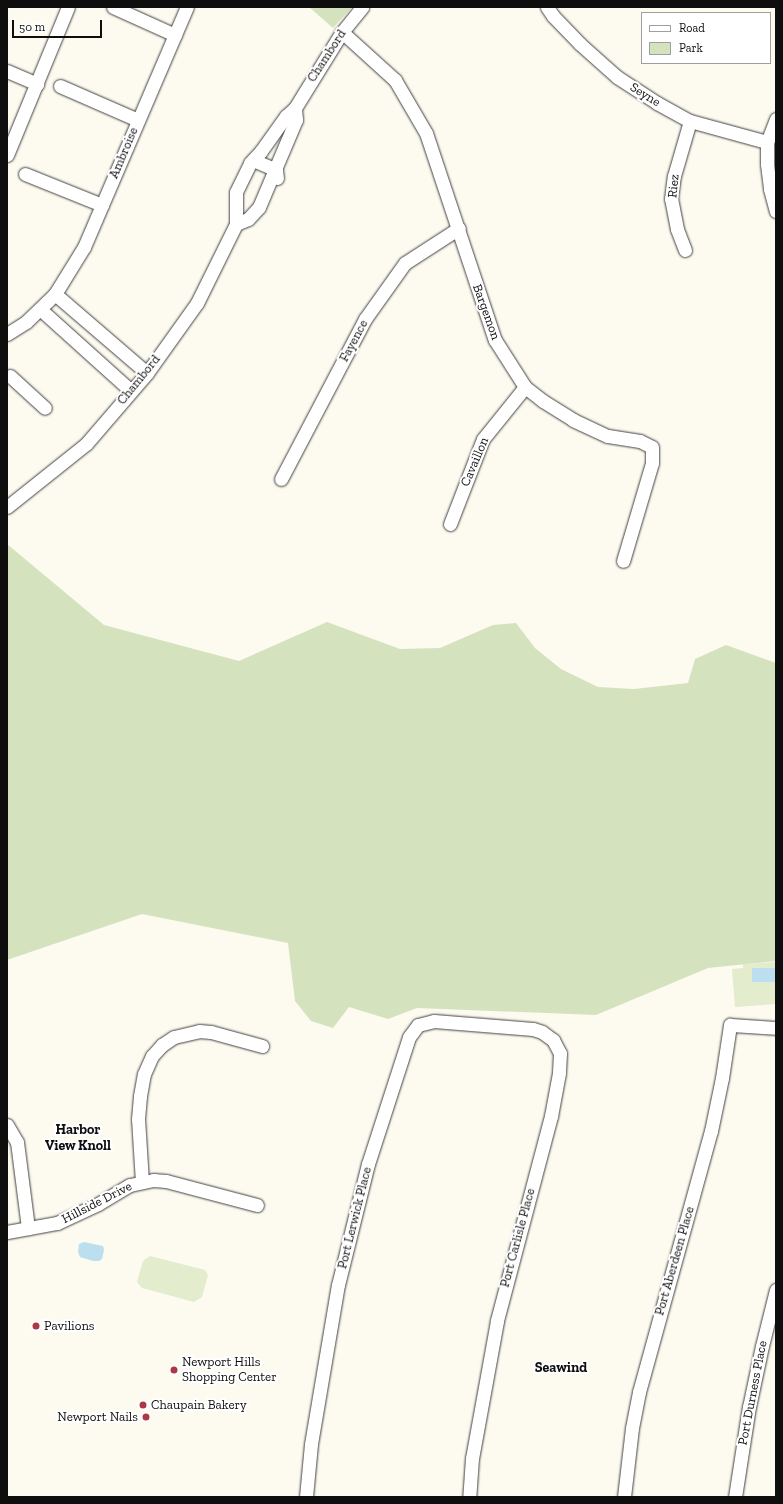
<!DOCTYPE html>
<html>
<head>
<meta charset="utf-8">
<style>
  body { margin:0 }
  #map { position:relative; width:783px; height:1504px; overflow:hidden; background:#fdfaf0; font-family:"Zilla Slab",serif }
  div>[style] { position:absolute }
  .green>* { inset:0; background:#d4e3be }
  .pitch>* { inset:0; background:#e4ecce }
  .water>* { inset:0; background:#bbdfee; transform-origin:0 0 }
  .roads { filter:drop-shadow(0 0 1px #414141) drop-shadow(0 0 1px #414141) }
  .minor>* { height:13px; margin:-6.5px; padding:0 6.5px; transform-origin:6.5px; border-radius:6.5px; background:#fff }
  .dots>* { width:11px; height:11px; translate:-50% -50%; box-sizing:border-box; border:2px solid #fff; border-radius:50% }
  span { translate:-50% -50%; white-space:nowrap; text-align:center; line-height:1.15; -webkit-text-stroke:4px #fff; paint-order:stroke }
  .street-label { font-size:13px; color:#0e0e0e }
  .poi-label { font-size:13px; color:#0e0e0e }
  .left { translate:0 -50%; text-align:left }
  .right { translate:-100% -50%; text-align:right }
  .neighbourhood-label { font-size:14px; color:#0e0e0e; font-weight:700 }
  .frame { position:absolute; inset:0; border:8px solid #0e0e0e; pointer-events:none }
  .legend { position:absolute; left:641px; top:12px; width:130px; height:52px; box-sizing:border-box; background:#fff; border:1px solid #9f9f9f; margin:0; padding:5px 7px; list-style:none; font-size:12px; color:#0e0e0e }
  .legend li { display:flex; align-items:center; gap:8px; height:20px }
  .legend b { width:20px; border:1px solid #9f9f9f }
  .scale { position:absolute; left:12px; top:20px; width:90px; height:18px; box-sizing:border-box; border:2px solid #0e0e0e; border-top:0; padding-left:5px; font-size:12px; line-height:14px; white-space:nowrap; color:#0e0e0e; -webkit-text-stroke:3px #fff; paint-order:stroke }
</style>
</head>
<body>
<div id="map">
  <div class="green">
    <div style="clip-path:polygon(309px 7px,352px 7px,333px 28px)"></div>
    <div style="clip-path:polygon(7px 544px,104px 625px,239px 661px,327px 622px,400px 649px,440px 648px,493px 625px,516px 623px,535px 648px,561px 669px,598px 687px,634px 689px,688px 683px,695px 659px,726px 645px,776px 663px,776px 961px,708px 968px,596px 1015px,417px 1008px,388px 1019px,349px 1007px,333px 1028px,311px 1021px,295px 1001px,288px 943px,142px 914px,7px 960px)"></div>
  </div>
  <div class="pitch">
    <div style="clip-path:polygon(776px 962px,776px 1004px,735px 1007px,732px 969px,743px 968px,743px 964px)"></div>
    <div style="clip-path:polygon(150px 1256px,205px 1270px,208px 1275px,202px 1297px,194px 1302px,142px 1288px,137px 1282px,143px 1261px)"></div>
  </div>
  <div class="water">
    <div style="left:776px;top:968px;width:14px;height:24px;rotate:90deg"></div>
    <div style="clip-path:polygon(84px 1242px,103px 1246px,104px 1250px,102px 1259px,99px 1261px,93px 1261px,80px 1257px,78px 1252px,79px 1244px)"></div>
  </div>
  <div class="roads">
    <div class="minor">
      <div style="left:113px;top:7px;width:68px;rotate:24.3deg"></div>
      <div style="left:547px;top:7px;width:11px;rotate:56deg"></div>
      <div style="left:553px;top:16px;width:39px;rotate:46deg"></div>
      <div style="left:580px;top:44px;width:50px;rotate:41.7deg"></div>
      <div style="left:617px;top:77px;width:48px;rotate:33deg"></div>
      <div style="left:657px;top:103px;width:38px;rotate:29deg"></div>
      <div style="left:690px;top:121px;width:80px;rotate:15.3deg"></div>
      <div style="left:342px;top:32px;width:72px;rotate:42.2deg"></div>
      <div style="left:395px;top:80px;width:61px;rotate:59.7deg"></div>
      <div style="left:426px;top:133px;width:218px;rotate:71.6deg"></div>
      <div style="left:495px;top:340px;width:56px;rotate:57.4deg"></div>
      <div style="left:525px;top:387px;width:23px;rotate:38deg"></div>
      <div style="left:543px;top:401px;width:36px;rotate:32deg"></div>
      <div style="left:573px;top:420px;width:38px;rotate:25deg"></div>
      <div style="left:608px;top:436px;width:32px;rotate:9deg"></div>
      <div style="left:640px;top:441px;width:13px;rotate:27deg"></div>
      <div style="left:652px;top:447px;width:16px;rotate:90deg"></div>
      <div style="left:652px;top:463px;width:102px;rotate:106.5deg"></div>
      <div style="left:7px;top:71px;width:33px;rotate:23deg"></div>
      <div style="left:60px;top:86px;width:85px;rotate:23.6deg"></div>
      <div style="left:776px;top:119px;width:25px;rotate:111deg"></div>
      <div style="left:767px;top:142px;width:22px;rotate:90deg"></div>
      <div style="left:767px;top:164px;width:25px;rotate:83deg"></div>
      <div style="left:770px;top:189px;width:23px;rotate:75deg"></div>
      <div style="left:7px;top:155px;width:160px;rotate:-67.6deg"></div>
      <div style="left:253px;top:160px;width:25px;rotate:23deg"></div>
      <div style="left:276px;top:170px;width:8px;rotate:83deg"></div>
      <div style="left:25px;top:174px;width:83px;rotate:21.9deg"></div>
      <div style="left:236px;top:224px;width:13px;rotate:-23deg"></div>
      <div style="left:248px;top:219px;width:16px;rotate:-47deg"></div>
      <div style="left:259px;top:207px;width:95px;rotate:-67deg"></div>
      <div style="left:296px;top:120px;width:12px;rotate:-95deg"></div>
      <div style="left:685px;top:250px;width:22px;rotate:-111deg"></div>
      <div style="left:677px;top:229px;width:31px;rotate:-101deg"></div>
      <div style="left:671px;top:199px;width:23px;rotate:-83deg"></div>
      <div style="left:674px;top:176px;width:57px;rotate:-73.8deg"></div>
      <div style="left:55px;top:294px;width:121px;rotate:40.7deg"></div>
      <div style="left:40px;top:309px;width:122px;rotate:42deg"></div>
      <div style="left:7px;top:334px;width:22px;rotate:-32deg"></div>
      <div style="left:26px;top:322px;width:40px;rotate:-44deg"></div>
      <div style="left:55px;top:294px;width:55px;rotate:-58.3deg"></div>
      <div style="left:84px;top:247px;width:261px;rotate:-66.8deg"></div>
      <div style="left:10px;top:376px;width:47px;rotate:42.4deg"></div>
      <div style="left:281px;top:479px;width:181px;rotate:-62.3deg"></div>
      <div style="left:365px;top:319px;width:69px;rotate:-54.5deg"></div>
      <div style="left:405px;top:263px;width:64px;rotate:-32.9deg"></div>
      <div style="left:7px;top:507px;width:101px;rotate:-38.6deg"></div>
      <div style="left:86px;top:444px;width:94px;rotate:-49.3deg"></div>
      <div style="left:147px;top:373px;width:86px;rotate:-54.5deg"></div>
      <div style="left:197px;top:303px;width:88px;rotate:-63.7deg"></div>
      <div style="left:236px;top:224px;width:32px;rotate:-90deg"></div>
      <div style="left:236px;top:192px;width:32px;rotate:-64deg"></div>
      <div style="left:250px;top:163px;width:16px;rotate:-47deg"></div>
      <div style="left:261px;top:151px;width:43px;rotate:-54.5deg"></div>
      <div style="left:286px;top:116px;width:12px;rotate:-42deg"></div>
      <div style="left:295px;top:108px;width:89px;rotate:-58.3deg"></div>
      <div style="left:342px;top:32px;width:32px;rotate:-51deg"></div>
      <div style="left:450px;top:524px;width:91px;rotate:-68.8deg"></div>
      <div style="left:483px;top:439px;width:67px;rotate:-51.1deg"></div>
      <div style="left:7px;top:1125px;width:20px;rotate:60deg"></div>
      <div style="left:17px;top:1142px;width:87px;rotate:82.7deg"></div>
      <div style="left:142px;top:1182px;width:63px;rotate:-93.6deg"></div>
      <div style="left:138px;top:1119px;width:23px;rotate:-85deg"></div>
      <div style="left:140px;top:1096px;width:22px;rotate:-80deg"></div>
      <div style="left:144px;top:1074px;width:20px;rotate:-66deg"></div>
      <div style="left:152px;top:1056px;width:15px;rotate:-48deg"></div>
      <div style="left:162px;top:1045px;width:14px;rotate:-34deg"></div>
      <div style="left:174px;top:1037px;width:26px;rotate:-13deg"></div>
      <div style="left:199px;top:1031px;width:12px;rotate:5deg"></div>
      <div style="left:211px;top:1032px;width:53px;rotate:15.4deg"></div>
      <div style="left:7px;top:1232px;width:51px;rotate:-10.2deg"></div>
      <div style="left:57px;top:1223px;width:45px;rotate:-24.9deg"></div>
      <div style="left:98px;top:1204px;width:37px;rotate:-31deg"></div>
      <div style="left:130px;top:1185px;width:24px;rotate:-12deg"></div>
      <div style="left:153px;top:1180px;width:13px;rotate:4deg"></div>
      <div style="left:166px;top:1181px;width:94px;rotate:14.8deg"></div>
      <div style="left:306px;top:1497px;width:53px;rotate:-84.6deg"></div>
      <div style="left:311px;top:1444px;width:161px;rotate:-80.4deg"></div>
      <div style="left:338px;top:1285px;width:125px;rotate:-76.1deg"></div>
      <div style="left:368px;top:1164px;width:133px;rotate:-72.1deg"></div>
      <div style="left:409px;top:1037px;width:15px;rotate:-53deg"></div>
      <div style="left:418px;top:1025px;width:16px;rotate:-14deg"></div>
      <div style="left:434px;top:1021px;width:99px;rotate:4.6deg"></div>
      <div style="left:533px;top:1029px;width:9px;rotate:18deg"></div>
      <div style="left:542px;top:1032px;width:14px;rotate:36deg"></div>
      <div style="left:553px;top:1040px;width:15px;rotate:62deg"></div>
      <div style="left:560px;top:1053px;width:20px;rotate:93deg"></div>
      <div style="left:559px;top:1073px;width:44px;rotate:100.5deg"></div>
      <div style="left:551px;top:1116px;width:212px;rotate:104.8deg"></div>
      <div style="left:497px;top:1321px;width:139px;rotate:100.3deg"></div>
      <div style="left:472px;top:1458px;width:39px;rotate:94deg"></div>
      <div style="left:624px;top:1497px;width:69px;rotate:-83.4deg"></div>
      <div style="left:632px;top:1428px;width:37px;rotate:-79deg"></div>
      <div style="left:639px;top:1392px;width:271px;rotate:-74.6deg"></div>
      <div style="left:711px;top:1131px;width:54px;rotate:-78.3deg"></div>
      <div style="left:722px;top:1078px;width:54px;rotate:-81.4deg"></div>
      <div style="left:730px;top:1025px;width:46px;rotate:3.7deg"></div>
      <div style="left:735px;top:1497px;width:91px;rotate:-81.2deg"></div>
      <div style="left:749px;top:1407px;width:62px;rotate:-78deg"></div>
      <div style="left:762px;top:1346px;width:58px;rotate:-76deg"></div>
    </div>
  </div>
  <div class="dots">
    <div style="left:36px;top:1326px;background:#ac3745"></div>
    <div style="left:174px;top:1370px;background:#ac3745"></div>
    <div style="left:143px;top:1405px;background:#ac3745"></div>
    <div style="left:146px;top:1417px;background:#ac3745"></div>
  </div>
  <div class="street-label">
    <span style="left:327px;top:56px;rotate:-57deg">Chambord</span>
    <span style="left:645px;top:95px;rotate:32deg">Seyne</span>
    <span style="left:124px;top:153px;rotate:-67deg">Ambroise</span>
    <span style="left:674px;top:186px;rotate:-84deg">Riez</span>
    <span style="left:486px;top:312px;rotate:70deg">Bargemon</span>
    <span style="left:354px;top:341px;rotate:-62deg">Fayence</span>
    <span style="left:139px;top:380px;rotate:-51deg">Chambord</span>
    <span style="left:475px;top:462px;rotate:-67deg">Cavaillon</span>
    <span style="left:97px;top:1203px;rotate:-27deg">Hillside Drive</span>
    <span style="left:355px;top:1218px;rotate:-76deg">Port Lerwick Place</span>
    <span style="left:518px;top:1238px;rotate:-75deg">Port Carlisle Place</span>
    <span style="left:675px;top:1261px;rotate:-74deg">Port Aberdeen Place</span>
    <span style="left:753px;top:1393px;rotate:-79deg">Port Durness Place</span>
  </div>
  <div class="poi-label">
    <span class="left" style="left:44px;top:1326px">Pavilions</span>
    <span class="left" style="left:182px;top:1370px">Newport Hills<br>Shopping Center</span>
    <span class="left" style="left:151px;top:1405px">Chaupain Bakery</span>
    <span class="right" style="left:138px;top:1417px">Newport Nails</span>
  </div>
  <div class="neighbourhood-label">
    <span style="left:78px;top:1138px">Harbor<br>View Knoll</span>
    <span style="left:561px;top:1368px">Seawind</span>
  </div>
  <div class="frame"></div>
  <ul class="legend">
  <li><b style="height:5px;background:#fff"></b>Road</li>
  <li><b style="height:11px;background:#d4e3be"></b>Park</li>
  </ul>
  <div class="scale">50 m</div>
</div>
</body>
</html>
